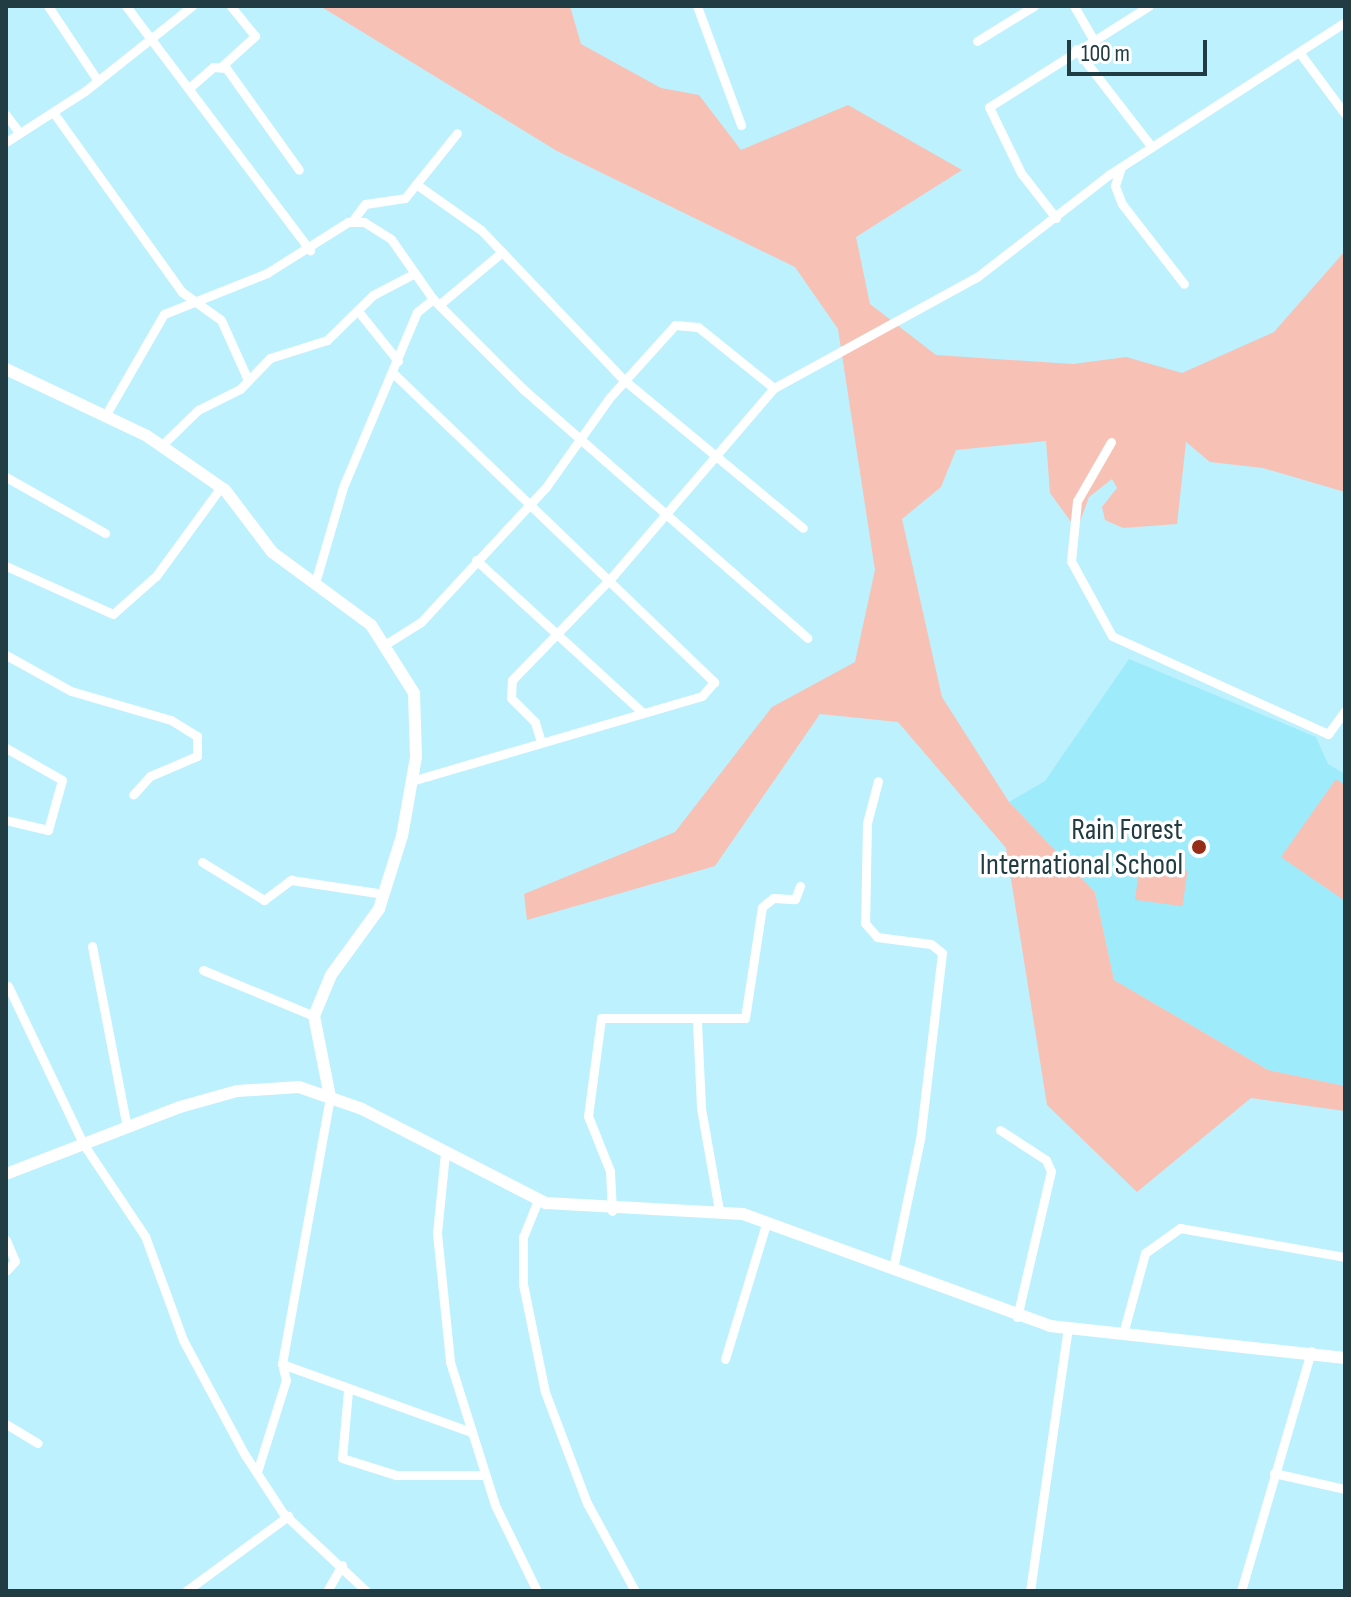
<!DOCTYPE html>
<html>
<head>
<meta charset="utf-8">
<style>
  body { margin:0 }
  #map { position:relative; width:1351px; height:1597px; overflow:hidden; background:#bdf1fd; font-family:"Sofia Sans Condensed",sans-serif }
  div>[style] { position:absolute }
  .built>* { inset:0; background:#9eebfc }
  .green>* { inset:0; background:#f8c1b5; transform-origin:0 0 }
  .street>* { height:9px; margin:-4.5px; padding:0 4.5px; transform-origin:4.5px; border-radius:4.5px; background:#fff }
  .secondary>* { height:12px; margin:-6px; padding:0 6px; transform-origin:6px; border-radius:6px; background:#fff }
  .dots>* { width:22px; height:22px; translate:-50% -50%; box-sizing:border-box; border:4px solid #fff; border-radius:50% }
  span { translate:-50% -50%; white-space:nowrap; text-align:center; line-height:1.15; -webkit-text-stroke:7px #fff; paint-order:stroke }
  .poi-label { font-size:30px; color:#213c42 }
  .right { translate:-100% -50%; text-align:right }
  .frame { position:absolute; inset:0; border:8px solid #213c42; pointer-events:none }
  .scale { position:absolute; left:1067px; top:40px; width:140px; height:36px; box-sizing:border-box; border:4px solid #213c42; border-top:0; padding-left:10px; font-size:24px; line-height:28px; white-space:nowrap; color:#213c42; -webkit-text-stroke:6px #fff; paint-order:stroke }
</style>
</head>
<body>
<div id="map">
  <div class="built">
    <div style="clip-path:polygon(1129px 659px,1316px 737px,1328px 764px,1345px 774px,1345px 1086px,1268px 1070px,1114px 980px,1095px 892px,1009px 802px,1045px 781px)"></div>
  </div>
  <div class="green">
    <div style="clip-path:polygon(320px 6px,570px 6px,581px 44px,661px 88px,699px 95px,741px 150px,848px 105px,962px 170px,856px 237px,870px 304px,936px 355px,1073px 364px,1126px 357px,1182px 373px,1274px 332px,1345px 251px,1345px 492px,1263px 468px,1210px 462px,1186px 442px,1177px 524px,1123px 528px,1105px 520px,1102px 507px,1117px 488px,1112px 479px,1089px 497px,1077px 530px,1050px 493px,1046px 441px,956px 450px,941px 487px,902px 519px,942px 697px,1009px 802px,1095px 892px,1114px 980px,1268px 1070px,1345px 1086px,1345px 1111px,1251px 1098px,1137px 1192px,1047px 1105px,1006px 848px,898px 722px,820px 714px,715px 866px,527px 920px,524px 894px,675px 832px,772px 707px,855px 662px,875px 570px,838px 329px,795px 267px,557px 151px)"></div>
    <div style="clip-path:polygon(1336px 779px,1345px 785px,1345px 901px,1281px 857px)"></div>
    <div style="left:1140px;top:864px;width:48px;height:36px;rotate:8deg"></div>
  </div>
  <div class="street">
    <div style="left:48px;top:6px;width:90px;rotate:56.3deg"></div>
    <div style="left:126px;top:6px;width:306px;rotate:53deg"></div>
    <div style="left:697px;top:6px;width:127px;rotate:69.7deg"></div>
    <div style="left:1074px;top:6px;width:38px;rotate:60deg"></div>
    <div style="left:977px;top:41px;width:67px;rotate:-31.6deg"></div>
    <div style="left:1076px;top:49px;width:123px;rotate:52.3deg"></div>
    <div style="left:1299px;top:52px;width:77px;rotate:53.4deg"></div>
    <div style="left:222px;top:66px;width:45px;rotate:-42.3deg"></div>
    <div style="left:255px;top:36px;width:38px;rotate:-129deg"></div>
    <div style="left:189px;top:88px;width:32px;rotate:-41deg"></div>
    <div style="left:213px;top:67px;width:13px;rotate:4deg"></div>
    <div style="left:226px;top:68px;width:125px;rotate:54.4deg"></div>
    <div style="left:53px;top:112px;width:221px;rotate:54.4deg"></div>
    <div style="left:182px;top:292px;width:48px;rotate:35.7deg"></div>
    <div style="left:221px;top:320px;width:66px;rotate:65.8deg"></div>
    <div style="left:6px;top:115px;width:21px;rotate:53deg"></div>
    <div style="left:6px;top:142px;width:94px;rotate:-32.8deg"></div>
    <div style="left:85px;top:91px;width:137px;rotate:-38.5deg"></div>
    <div style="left:1121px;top:167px;width:20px;rotate:108deg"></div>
    <div style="left:1115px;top:186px;width:19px;rotate:69deg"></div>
    <div style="left:1122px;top:204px;width:101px;rotate:52.2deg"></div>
    <div style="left:416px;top:184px;width:80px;rotate:35.3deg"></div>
    <div style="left:481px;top:230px;width:207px;rotate:46.4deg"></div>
    <div style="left:624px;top:380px;width:232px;rotate:39.6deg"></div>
    <div style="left:1056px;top:218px;width:57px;rotate:-127.9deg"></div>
    <div style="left:1021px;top:173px;width:73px;rotate:-115.9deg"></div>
    <div style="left:989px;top:107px;width:189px;rotate:-32.3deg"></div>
    <div style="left:353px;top:220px;width:20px;rotate:-53deg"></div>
    <div style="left:365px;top:204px;width:40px;rotate:-8.5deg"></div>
    <div style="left:405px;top:198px;width:83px;rotate:-51.3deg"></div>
    <div style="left:440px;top:304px;width:81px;rotate:-40deg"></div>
    <div style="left:358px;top:311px;width:64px;rotate:51.3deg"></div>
    <div style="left:393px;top:373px;width:446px;rotate:43.9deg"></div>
    <div style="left:714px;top:682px;width:18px;rotate:131deg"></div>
    <div style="left:702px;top:696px;width:300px;rotate:163.7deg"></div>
    <div style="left:105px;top:416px;width:118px;rotate:-60deg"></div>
    <div style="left:164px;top:314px;width:111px;rotate:-21.7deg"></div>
    <div style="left:267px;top:273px;width:96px;rotate:-32.2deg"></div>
    <div style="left:348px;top:222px;width:16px"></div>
    <div style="left:364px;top:222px;width:32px;rotate:32deg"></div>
    <div style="left:391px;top:239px;width:73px;rotate:55deg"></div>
    <div style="left:433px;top:299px;width:127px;rotate:45deg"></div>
    <div style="left:523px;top:389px;width:378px;rotate:41.2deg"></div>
    <div style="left:1111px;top:442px;width:68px;rotate:120deg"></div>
    <div style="left:1077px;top:501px;width:60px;rotate:95.7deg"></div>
    <div style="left:1071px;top:561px;width:85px;rotate:61.3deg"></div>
    <div style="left:1112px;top:636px;width:237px;rotate:24.4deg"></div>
    <div style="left:1328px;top:734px;width:29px;rotate:-54deg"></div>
    <div style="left:162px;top:445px;width:50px;rotate:-44.2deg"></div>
    <div style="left:198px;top:410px;width:47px;rotate:-26.6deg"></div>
    <div style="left:240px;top:389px;width:43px;rotate:-45.9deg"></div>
    <div style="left:270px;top:358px;width:60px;rotate:-17.5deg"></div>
    <div style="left:327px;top:340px;width:64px;rotate:-44.4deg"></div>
    <div style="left:373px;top:295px;width:47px;rotate:-27.6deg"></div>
    <div style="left:6px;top:477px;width:114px;rotate:29.5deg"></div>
    <div style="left:476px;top:560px;width:226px;rotate:42.5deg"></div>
    <div style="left:6px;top:566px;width:117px;rotate:24.2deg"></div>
    <div style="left:113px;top:614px;width:57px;rotate:-41.5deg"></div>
    <div style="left:156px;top:576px;width:110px;rotate:-53.9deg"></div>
    <div style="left:315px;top:583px;width:100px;rotate:-73.7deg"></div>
    <div style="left:343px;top:487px;width:190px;rotate:-67.1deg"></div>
    <div style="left:417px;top:312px;width:21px;rotate:-39deg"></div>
    <div style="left:386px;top:644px;width:41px;rotate:-32.2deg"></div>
    <div style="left:421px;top:622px;width:184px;rotate:-47.2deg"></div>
    <div style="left:546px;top:487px;width:110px;rotate:-54.6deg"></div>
    <div style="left:610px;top:397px;width:97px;rotate:-47.9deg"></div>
    <div style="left:675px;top:325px;width:23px;rotate:5deg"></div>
    <div style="left:698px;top:327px;width:97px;rotate:38.8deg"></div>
    <div style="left:6px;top:655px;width:74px;rotate:29deg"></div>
    <div style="left:71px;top:691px;width:104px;rotate:16.2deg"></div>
    <div style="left:171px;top:720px;width:31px;rotate:32deg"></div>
    <div style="left:197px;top:736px;width:20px;rotate:90deg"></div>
    <div style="left:197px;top:756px;width:51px;rotate:156.9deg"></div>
    <div style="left:150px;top:776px;width:25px;rotate:132deg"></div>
    <div style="left:541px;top:742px;width:21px;rotate:-107deg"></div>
    <div style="left:535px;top:722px;width:34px;rotate:-135deg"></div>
    <div style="left:511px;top:698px;width:18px;rotate:-87deg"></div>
    <div style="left:512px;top:680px;width:142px;rotate:-45.9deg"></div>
    <div style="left:611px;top:578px;width:250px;rotate:-49.4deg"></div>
    <div style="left:774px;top:388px;width:231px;rotate:-28.7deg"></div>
    <div style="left:977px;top:277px;width:168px;rotate:-37.8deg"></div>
    <div style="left:1110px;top:174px;width:280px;rotate:-32.9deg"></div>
    <div style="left:6px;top:748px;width:64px;rotate:29.7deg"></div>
    <div style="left:62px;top:780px;width:52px;rotate:105.6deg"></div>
    <div style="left:48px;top:830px;width:43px;rotate:-166.6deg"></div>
    <div style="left:878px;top:781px;width:43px;rotate:104.7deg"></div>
    <div style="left:867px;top:823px;width:100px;rotate:91.1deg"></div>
    <div style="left:865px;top:923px;width:18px;rotate:49deg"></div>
    <div style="left:877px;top:937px;width:54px;rotate:7.4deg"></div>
    <div style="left:931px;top:944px;width:14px;rotate:39deg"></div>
    <div style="left:942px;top:953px;width:187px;rotate:96.7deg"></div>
    <div style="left:920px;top:1139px;width:132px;rotate:101.8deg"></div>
    <div style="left:202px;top:862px;width:73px;rotate:31.5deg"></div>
    <div style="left:264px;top:900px;width:34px;rotate:-37deg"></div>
    <div style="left:291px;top:880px;width:94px;rotate:8.6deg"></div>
    <div style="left:92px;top:946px;width:185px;rotate:79.1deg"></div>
    <div style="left:203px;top:970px;width:120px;rotate:22.5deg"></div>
    <div style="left:8px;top:986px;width:176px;rotate:64.5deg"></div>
    <div style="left:84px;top:1145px;width:110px;rotate:56.2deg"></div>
    <div style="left:145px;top:1236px;width:111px;rotate:69.9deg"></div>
    <div style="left:183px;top:1340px;width:131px;rotate:61.7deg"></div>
    <div style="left:245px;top:1455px;width:69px;rotate:56.8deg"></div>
    <div style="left:283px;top:1513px;width:114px;rotate:43.2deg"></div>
    <div style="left:697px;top:1022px;width:86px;rotate:87.3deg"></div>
    <div style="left:701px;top:1108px;width:104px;rotate:80deg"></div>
    <div style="left:330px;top:1097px;width:271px;rotate:100.2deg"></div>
    <div style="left:282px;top:1364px;width:201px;rotate:19.8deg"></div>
    <div style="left:1000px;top:1130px;width:55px;rotate:33.1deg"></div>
    <div style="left:1046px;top:1160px;width:12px;rotate:66deg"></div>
    <div style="left:1051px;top:1171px;width:150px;rotate:103.1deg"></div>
    <div style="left:445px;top:1153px;width:80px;rotate:95.7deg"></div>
    <div style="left:437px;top:1233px;width:130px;rotate:84.2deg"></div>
    <div style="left:450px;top:1362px;width:150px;rotate:72.5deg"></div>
    <div style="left:495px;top:1505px;width:96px;rotate:64deg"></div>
    <div style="left:538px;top:1200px;width:40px;rotate:112deg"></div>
    <div style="left:523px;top:1237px;width:47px;rotate:90deg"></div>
    <div style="left:523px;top:1284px;width:110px;rotate:78.5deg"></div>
    <div style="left:545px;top:1392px;width:119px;rotate:69.3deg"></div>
    <div style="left:587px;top:1503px;width:100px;rotate:61.4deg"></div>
    <div style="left:612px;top:1211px;width:40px;rotate:-92.9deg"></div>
    <div style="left:610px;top:1171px;width:59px;rotate:-111.8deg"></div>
    <div style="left:588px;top:1116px;width:99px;rotate:-82.4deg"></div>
    <div style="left:601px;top:1018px;width:144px"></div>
    <div style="left:745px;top:1018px;width:112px;rotate:-81.3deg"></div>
    <div style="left:762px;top:907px;width:14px;rotate:-39deg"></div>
    <div style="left:773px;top:898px;width:22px;rotate:3deg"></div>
    <div style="left:795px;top:899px;width:14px;rotate:-69deg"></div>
    <div style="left:6px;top:1240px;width:23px;rotate:67deg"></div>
    <div style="left:15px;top:1261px;width:13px;rotate:132deg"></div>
    <div style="left:1124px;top:1330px;width:80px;rotate:-74.7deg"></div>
    <div style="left:1145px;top:1253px;width:43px;rotate:-35.5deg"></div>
    <div style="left:1180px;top:1228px;width:168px;rotate:10deg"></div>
    <div style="left:725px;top:1359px;width:144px;rotate:-73.1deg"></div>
    <div style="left:348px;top:1391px;width:67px;rotate:95.1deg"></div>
    <div style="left:342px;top:1458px;width:57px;rotate:17.5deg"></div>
    <div style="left:396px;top:1475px;width:89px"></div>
    <div style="left:6px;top:1424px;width:37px;rotate:31deg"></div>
    <div style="left:257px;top:1472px;width:96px;rotate:-72.5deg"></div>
    <div style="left:286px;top:1380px;width:12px;rotate:-104deg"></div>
    <div style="left:1274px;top:1473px;width:73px;rotate:12.7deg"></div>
    <div style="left:186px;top:1591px;width:127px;rotate:-36.3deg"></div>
    <div style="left:327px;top:1591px;width:30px;rotate:-60deg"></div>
    <div style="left:1030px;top:1591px;width:267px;rotate:-81.8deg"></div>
    <div style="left:1241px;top:1591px;width:250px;rotate:-73.7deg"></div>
  </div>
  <div class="secondary">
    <div style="left:6px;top:369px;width:156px;rotate:25.4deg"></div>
    <div style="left:147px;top:436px;width:95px;rotate:34.7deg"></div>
    <div style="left:225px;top:490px;width:78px;rotate:52.8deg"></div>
    <div style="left:272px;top:552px;width:123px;rotate:36.4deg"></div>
    <div style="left:371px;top:625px;width:80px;rotate:57.7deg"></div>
    <div style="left:414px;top:693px;width:64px;rotate:88.2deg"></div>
    <div style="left:416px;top:757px;width:80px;rotate:100deg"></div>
    <div style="left:402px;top:836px;width:77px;rotate:107.5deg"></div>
    <div style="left:379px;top:909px;width:82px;rotate:126deg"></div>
    <div style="left:331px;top:975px;width:44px;rotate:112.5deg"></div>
    <div style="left:314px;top:1016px;width:83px;rotate:78.8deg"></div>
    <div style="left:6px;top:1174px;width:186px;rotate:-21.1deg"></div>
    <div style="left:180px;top:1107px;width:59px;rotate:-15.7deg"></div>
    <div style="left:237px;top:1091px;width:62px;rotate:-3.7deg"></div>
    <div style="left:299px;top:1087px;width:67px;rotate:19.2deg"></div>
    <div style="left:362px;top:1109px;width:207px;rotate:27.1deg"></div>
    <div style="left:546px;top:1203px;width:197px;rotate:3.2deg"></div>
    <div style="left:743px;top:1214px;width:327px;rotate:20deg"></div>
    <div style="left:1050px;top:1326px;width:297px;rotate:6.2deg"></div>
  </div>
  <div class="dots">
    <div style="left:1199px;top:847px;background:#962d18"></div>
  </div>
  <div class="poi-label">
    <span class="right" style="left:1183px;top:847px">Rain Forest<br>International School</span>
  </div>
  <div class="frame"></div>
  <div class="scale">100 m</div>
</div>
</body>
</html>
